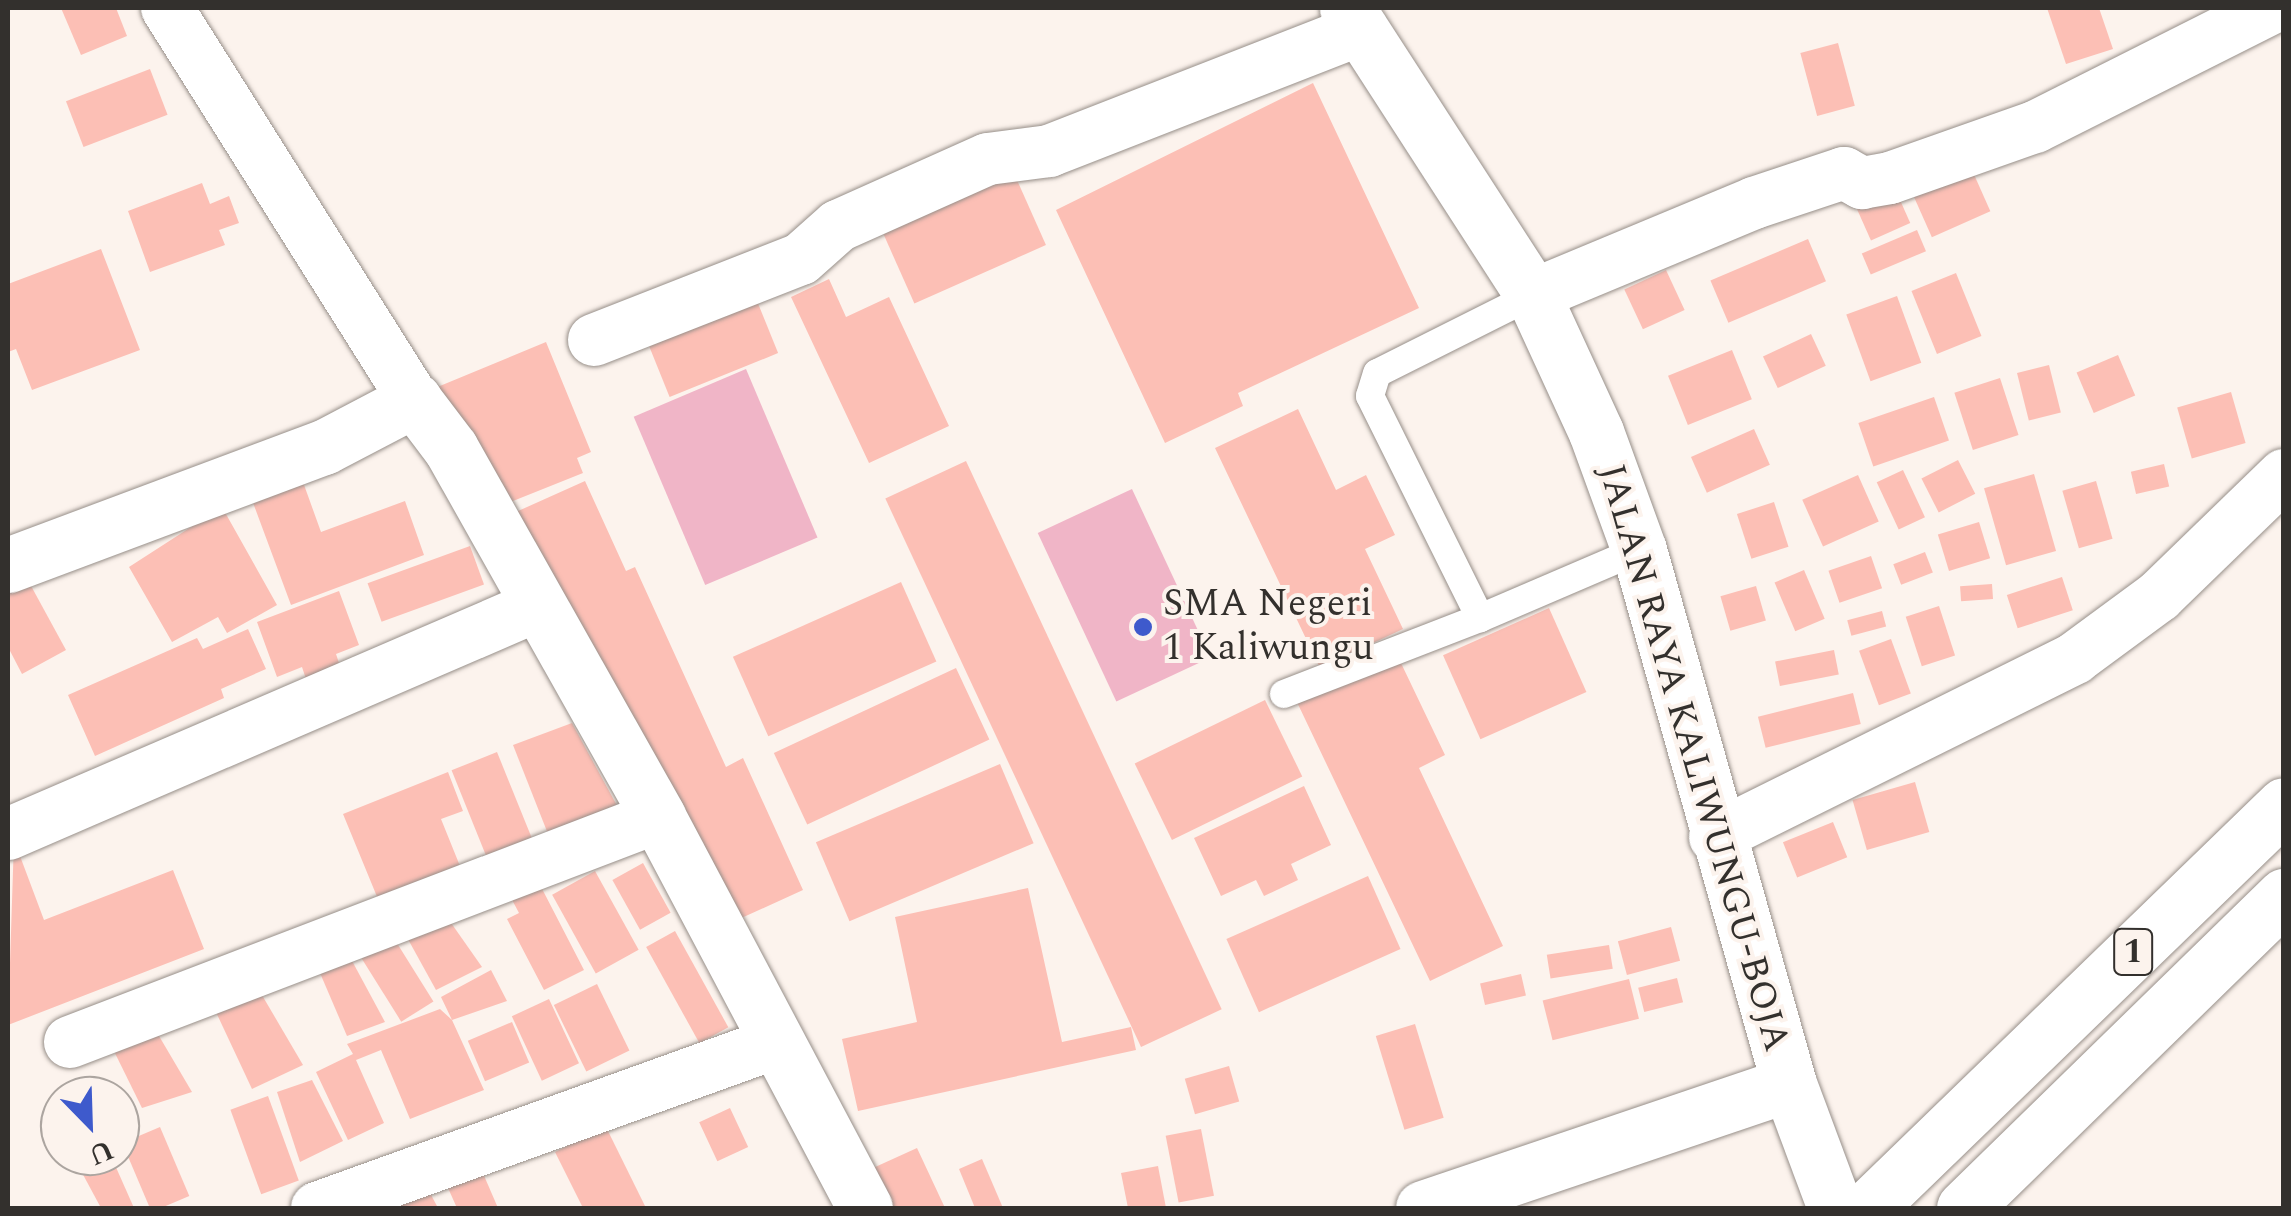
<!DOCTYPE html>
<html>
<head>
<meta charset="utf-8">
<style>
  body { margin:0 }
  #map { position:relative; width:2291px; height:1216px; overflow:hidden; background:#fcf3ed; font-family:Spectral,serif }
  div>[style] { position:absolute }
  .green>* { inset:0; background:#f0b5c7; transform-origin:0 0 }
  .building>* { inset:0; background:#fcbfb5; transform-origin:0 0 }
  .roads { filter:drop-shadow(0 0 2px #978f89) drop-shadow(0 0 2px #978f89) }
  .service>* { height:28px; margin:-14px; padding:0 14px; transform-origin:14px; border-radius:14px; background:#fff }
  .minor>* { height:52px; margin:-26px; padding:0 26px; transform-origin:26px; border-radius:26px; background:#fff }
  .tertiary>* { height:55px; margin:-27.5px; padding:0 27.5px; transform-origin:27.5px; border-radius:27.5px; background:#fff }
  .secondary>* { height:55px; margin:-27.5px; padding:0 27.5px; transform-origin:27.5px; border-radius:27.5px; background:#fff }
  .motorway>* { height:55px; margin:-27.5px; padding:0 27.5px; transform-origin:27.5px; border-radius:27.5px; background:#fff }
  .dots>* { width:28px; height:28px; translate:-50% -50%; box-sizing:border-box; border:5px solid #fcf3ed; border-radius:50% }
  span { translate:-50% -50%; white-space:nowrap; text-align:center; line-height:1.15; -webkit-text-stroke:8px #fcf3ed; paint-order:stroke }
  .shield-label span { padding:2px 8px; background:#fcf3ed; border:2px solid; border-radius:8px; -webkit-text-stroke-width:0 }
  .shield-label { font-size:35px; color:#33302d; font-weight:700 }
  .poi-label { font-size:38px; color:#33302d }
  .left { translate:0 -50%; text-align:left }
  .street-label { font-size:38px; color:#33302d }
  .frame { position:absolute; inset:0; border:10px solid #33302d; pointer-events:none }
  .north { position:absolute; left:40px; top:1076px; width:100px; height:100px; box-sizing:border-box; background:#fcf3ed; border:2px solid #aca5a0; border-radius:50%; rotate:157deg; font-size:28px; font-weight:700; line-height:40px; text-align:center; color:#33302d }
  .north::after { content:''; display:block; margin:auto; width:35px; height:45px; background:#3e5acc; clip-path:polygon(50% 0,100% 100%,50% 72%,0 100%) }
</style>
</head>
<body>
<div id="map">
  <div class="green">
    <div style="left:746px;top:369px;width:183px;height:122px;rotate:67deg"></div>
    <div style="left:1132px;top:489px;width:186px;height:104px;rotate:65deg"></div>
  </div>
  <div class="building">
    <div style="clip-path:polygon(61px 8px,116px 8px,127px 36px,81px 55px)"></div>
    <div style="clip-path:polygon(2047px 8px,2099px 8px,2113px 49px,2066px 64px)"></div>
    <div style="left:1838px;top:43px;width:65px;height:39px;rotate:75deg"></div>
    <div style="left:150px;top:69px;width:49px;height:90px;rotate:69deg"></div>
    <div style="clip-path:polygon(1313px 83px,1419px 308px,1238px 393px,1243px 406px,1165px 443px,1056px 210px)"></div>
    <div style="left:1968px;top:161px;width:55px;height:64px;rotate:66deg"></div>
    <div style="left:1013px;top:171px;width:81px;height:144px;rotate:66deg"></div>
    <div style="clip-path:polygon(202px 183px,210px 204px,229px 196px,239px 223px,219px 230px,225px 245px,150px 272px,128px 211px)"></div>
    <div style="left:1896px;top:191px;width:35px;height:43px;rotate:66deg"></div>
    <div style="left:1917px;top:230px;width:23px;height:60px;rotate:67deg"></div>
    <div style="left:1808px;top:239px;width:46px;height:106px;rotate:67deg"></div>
    <div style="clip-path:polygon(101px 249px,140px 350px,32px 390px,16px 349px,8px 352px,8px 284px)"></div>
    <div style="left:1666px;top:270px;width:44px;height:46px;rotate:65deg"></div>
    <div style="left:1956px;top:273px;width:68px;height:48px;rotate:68deg"></div>
    <div style="clip-path:polygon(829px 279px,846px 317px,889px 297px,949px 426px,869px 463px,791px 297px)"></div>
    <div style="left:753px;top:291px;width:67px;height:117px;rotate:68deg"></div>
    <div style="left:1897px;top:296px;width:71px;height:54px;rotate:70deg"></div>
    <div style="left:1811px;top:334px;width:35px;height:53px;rotate:65deg"></div>
    <div style="clip-path:polygon(546px 342px,591px 452px,577px 458px,583px 473px,508px 503px,435px 388px)"></div>
    <div style="left:1732px;top:350px;width:53px;height:69px;rotate:68deg"></div>
    <div style="left:2118px;top:355px;width:44px;height:45px;rotate:67deg"></div>
    <div style="left:2049px;top:365px;width:49px;height:33px;rotate:76deg"></div>
    <div style="left:2000px;top:378px;width:60px;height:48px;rotate:72deg"></div>
    <div style="left:2231px;top:392px;width:53px;height:56px;rotate:74deg"></div>
    <div style="left:1934px;top:397px;width:46px;height:80px;rotate:71deg"></div>
    <div style="clip-path:polygon(1298px 409px,1336px 490px,1366px 475px,1395px 535px,1365px 549px,1403px 629px,1320px 668px,1215px 448px)"></div>
    <div style="left:1754px;top:429px;width:39px;height:69px;rotate:66deg"></div>
    <div style="left:1958px;top:460px;width:38px;height:41px;rotate:63deg"></div>
    <div style="left:966px;top:461px;width:605px;height:89px;rotate:65deg"></div>
    <div style="left:2164px;top:464px;width:23px;height:34px;rotate:77deg"></div>
    <div style="left:1903px;top:470px;width:52px;height:29px;rotate:65deg"></div>
    <div style="left:2034px;top:474px;width:80px;height:52px;rotate:74deg"></div>
    <div style="left:1858px;top:475px;width:51px;height:61px;rotate:66deg"></div>
    <div style="clip-path:polygon(585px 481px,626px 571px,635px 567px,726px 767px,743px 758px,803px 890px,726px 925px,507px 516px)"></div>
    <div style="left:2096px;top:481px;width:60px;height:35px;rotate:74deg"></div>
    <div style="clip-path:polygon(303px 482px,321px 532px,405px 501px,424px 555px,291px 605px,252px 500px)"></div>
    <div style="left:1774px;top:502px;width:47px;height:39px;rotate:72deg"></div>
    <div style="clip-path:polygon(222px 507px,277px 605px,227px 633px,218px 617px,172px 642px,129px 567px)"></div>
    <div style="left:1979px;top:522px;width:38px;height:43px;rotate:73deg"></div>
    <div style="left:470px;top:546px;width:41px;height:109px;rotate:70deg"></div>
    <div style="left:1925px;top:552px;width:22px;height:34px;rotate:69deg"></div>
    <div style="left:1871px;top:556px;width:34px;height:45px;rotate:71deg"></div>
    <div style="left:1804px;top:570px;width:53px;height:32px;rotate:67deg"></div>
    <div style="clip-path:polygon(24px 573px,66px 650px,22px 674px,8px 647px,8px 583px)"></div>
    <div style="left:2062px;top:577px;width:35px;height:58px;rotate:72deg"></div>
    <div style="left:901px;top:582px;width:87px;height:184px;rotate:66deg"></div>
    <div style="left:1992px;top:584px;width:15px;height:32px;rotate:86deg"></div>
    <div style="left:1756px;top:586px;width:36px;height:37px;rotate:74deg"></div>
    <div style="clip-path:polygon(339px 591px,359px 645px,336px 654px,342px 672px,308px 685px,302px 667px,277px 677px,257px 622px)"></div>
    <div style="left:1939px;top:606px;width:52px;height:35px;rotate:72deg"></div>
    <div style="left:1549px;top:608px;width:92px;height:116px;rotate:66deg"></div>
    <div style="left:1882px;top:611px;width:16px;height:36px;rotate:75deg"></div>
    <div style="clip-path:polygon(248px 629px,266px 669px,221px 689px,224px 698px,95px 756px,68px 695px,197px 638px,203px 649px)"></div>
    <div style="left:1891px;top:639px;width:58px;height:34px;rotate:70deg"></div>
    <div style="left:1834px;top:650px;width:25px;height:60px;rotate:79deg"></div>
    <div style="clip-path:polygon(1400px 661px,1445px 755px,1419px 768px,1503px 946px,1430px 981px,1295px 698px)"></div>
    <div style="left:956px;top:668px;width:79px;height:201px;rotate:65deg"></div>
    <div style="left:1853px;top:693px;width:32px;height:98px;rotate:76deg"></div>
    <div style="left:1265px;top:700px;width:85px;height:145px;rotate:64deg"></div>
    <div style="clip-path:polygon(572px 723px,620px 811px,550px 839px,513px 745px)"></div>
    <div style="left:497px;top:752px;width:98px;height:49px;rotate:68deg"></div>
    <div style="left:1000px;top:764px;width:86px;height:200px;rotate:67deg"></div>
    <div style="clip-path:polygon(448px 772px,463px 811px,441px 819px,462px 871px,380px 904px,343px 814px)"></div>
    <div style="left:1915px;top:782px;width:52px;height:65px;rotate:74deg"></div>
    <div style="clip-path:polygon(1304px 786px,1331px 845px,1291px 864px,1298px 880px,1264px 896px,1256px 880px,1221px 896px,1194px 838px)"></div>
    <div style="left:1833px;top:822px;width:38px;height:54px;rotate:68deg"></div>
    <div style="clip-path:polygon(14px 840px,44px 920px,173px 870px,204px 949px,8px 1025px)"></div>
    <div style="left:643px;top:863px;width:57px;height:35px;rotate:61deg"></div>
    <div style="left:595px;top:871px;width:90px;height:49px;rotate:61deg"></div>
    <div style="left:1368px;top:876px;width:80px;height:155px;rotate:66deg"></div>
    <div style="clip-path:polygon(538px 881px,584px 970px,544px 990px,507px 919px,519px 913px,510px 896px)"></div>
    <div style="clip-path:polygon(1028px 888px,1062px 1042px,1131px 1027px,1136px 1050px,858px 1111px,842px 1039px,917px 1022px,895px 917px)"></div>
    <div style="clip-path:polygon(442px 910px,482px 967px,436px 990px,404px 932px)"></div>
    <div style="left:1671px;top:927px;width:35px;height:55px;rotate:75deg"></div>
    <div style="left:675px;top:931px;width:110px;height:33px;rotate:61deg"></div>
    <div style="left:390px;top:932px;width:82px;height:38px;rotate:58deg"></div>
    <div style="left:1609px;top:945px;width:24px;height:63px;rotate:81deg"></div>
    <div style="clip-path:polygon(351px 959px,385px 1022px,347px 1036px,320px 973px)"></div>
    <div style="clip-path:polygon(491px 970px,507px 1001px,452px 1020px,484px 1090px,410px 1119px,381px 1050px,356px 1060px,384px 1123px,348px 1140px,316px 1072px,353px 1054px,347px 1044px,440px 1009px,452px 1020px,441px 997px)"></div>
    <div style="left:1521px;top:974px;width:22px;height:42px;rotate:77deg"></div>
    <div style="left:1677px;top:978px;width:25px;height:40px;rotate:76deg"></div>
    <div style="left:1629px;top:979px;width:41px;height:89px;rotate:76deg"></div>
    <div style="left:597px;top:984px;width:74px;height:48px;rotate:64deg"></div>
    <div style="clip-path:polygon(259px 990px,303px 1065px,252px 1089px,215px 1010px)"></div>
    <div style="left:549px;top:999px;width:71px;height:41px;rotate:65deg"></div>
    <div style="clip-path:polygon(149px 1019px,192px 1092px,142px 1108px,108px 1039px)"></div>
    <div style="left:512px;top:1022px;width:44px;height:48px;rotate:67deg"></div>
    <div style="left:1415px;top:1024px;width:98px;height:41px;rotate:73deg"></div>
    <div style="left:1229px;top:1066px;width:37px;height:46px;rotate:74deg"></div>
    <div style="clip-path:polygon(312px 1080px,343px 1141px,300px 1162px,277px 1092px)"></div>
    <div style="left:268px;top:1096px;width:90px;height:40px;rotate:70deg"></div>
    <div style="left:730px;top:1108px;width:43px;height:34px;rotate:65deg"></div>
    <div style="left:160px;top:1127px;width:75px;height:41px;rotate:67deg"></div>
    <div style="clip-path:polygon(606px 1127px,646px 1208px,583px 1208px,555px 1152px)"></div>
    <div style="left:1201px;top:1129px;width:68px;height:36px;rotate:79deg"></div>
    <div style="clip-path:polygon(917px 1148px,945px 1208px,891px 1208px,873px 1168px)"></div>
    <div style="clip-path:polygon(73px 1156px,111px 1156px,134px 1208px,101px 1208px)"></div>
    <div style="clip-path:polygon(982px 1159px,1003px 1208px,975px 1208px,959px 1169px)"></div>
    <div style="clip-path:polygon(1158px 1166px,1166px 1208px,1128px 1208px,1121px 1173px)"></div>
    <div style="clip-path:polygon(482px 1171px,498px 1208px,457px 1208px,448px 1188px)"></div>
    <div style="clip-path:polygon(429px 1191px,438px 1208px,396px 1208px)"></div>
  </div>
  <div class="roads">
    <div class="service">
      <div style="left:1533px;top:295px;width:174px;rotate:153.4deg"></div>
      <div style="left:1377px;top:373px;width:24px;rotate:107deg"></div>
      <div style="left:1370px;top:396px;width:248px;rotate:63.6deg"></div>
      <div style="left:1480px;top:618px;width:173px;rotate:-23.2deg"></div>
      <div style="left:1284px;top:694px;width:210px;rotate:-21.2deg"></div>
    </div>
    <div class="minor">
      <div style="left:167px;top:8px;width:463px;rotate:57.8deg"></div>
      <div style="left:1533px;top:295px;width:239px;rotate:-22.6deg"></div>
      <div style="left:1754px;top:203px;width:95px;rotate:-18.4deg"></div>
      <div style="left:1844px;top:173px;width:21px;rotate:29deg"></div>
      <div style="left:1862px;top:183px;width:28px;rotate:-10deg"></div>
      <div style="left:1890px;top:178px;width:154px;rotate:-19.4deg"></div>
      <div style="left:2035px;top:127px;width:265px;rotate:-26.7deg"></div>
      <div style="left:594px;top:340px;width:222px;rotate:-21.4deg"></div>
      <div style="left:801px;top:259px;width:50px;rotate:-41.7deg"></div>
      <div style="left:838px;top:226px;width:164px;rotate:-24.1deg"></div>
      <div style="left:988px;top:159px;width:62px;rotate:-7.5deg"></div>
      <div style="left:1049px;top:151px;width:336px;rotate:-21.3deg"></div>
      <div style="left:8px;top:834px;width:576px;rotate:-23.32deg"></div>
      <div style="left:1715px;top:837px;width:402px;rotate:-26.4deg"></div>
      <div style="left:2075px;top:658px;width:104px;rotate:-36.4deg"></div>
      <div style="left:2159px;top:596px;width:174px;rotate:-44.1deg"></div>
      <div style="left:70px;top:1042px;width:630px;rotate:-20.94deg"></div>
      <div style="left:317px;top:1208px;width:490px;rotate:-19.8deg"></div>
    </div>
    <div class="tertiary">
      <div style="left:8px;top:565px;width:337px;rotate:-20.5deg"></div>
      <div style="left:324px;top:447px;width:102px;rotate:-27.6deg"></div>
      <div style="left:414px;top:400px;width:61px;rotate:52.9deg"></div>
      <div style="left:451px;top:449px;width:422px;rotate:60.6deg"></div>
      <div style="left:658px;top:817px;width:442px;rotate:62.1deg"></div>
      <div style="left:1423px;top:1208px;width:386px;rotate:-18.7deg"></div>
    </div>
    <div class="secondary">
      <div style="left:1347px;top:8px;width:342px;rotate:57.1deg"></div>
      <div style="left:1533px;top:295px;width:151px;rotate:65.3deg"></div>
      <div style="left:1596px;top:432px;width:126px;rotate:70deg"></div>
      <div style="left:1639px;top:550px;width:555px;rotate:74.31deg"></div>
      <div style="left:1789px;top:1084px;width:132px;rotate:69.6deg"></div>
    </div>
    <div class="motorway">
      <div style="left:1868px;top:1208px;width:579px;rotate:-44.09deg"></div>
      <div style="left:1964px;top:1208px;width:447px;rotate:-44.3deg"></div>
    </div>
  </div>
  <div class="dots">
    <div style="left:1143px;top:627px;background:#3e5acc"></div>
  </div>
  <div class="shield-label">
    <span style="left:2133px;top:952px">1</span>
  </div>
  <div class="poi-label">
    <span class="left" style="left:1163px;top:627px">SMA Negeri<br>1 Kaliwungu</span>
  </div>
  <div class="street-label">
    <span style="left:1693px;top:758px;rotate:74deg">JALAN RAYA KALIWUNGU-BOJA</span>
  </div>
  <div class="frame"></div>
  <div class="north">U</div>
</div>
</body>
</html>
